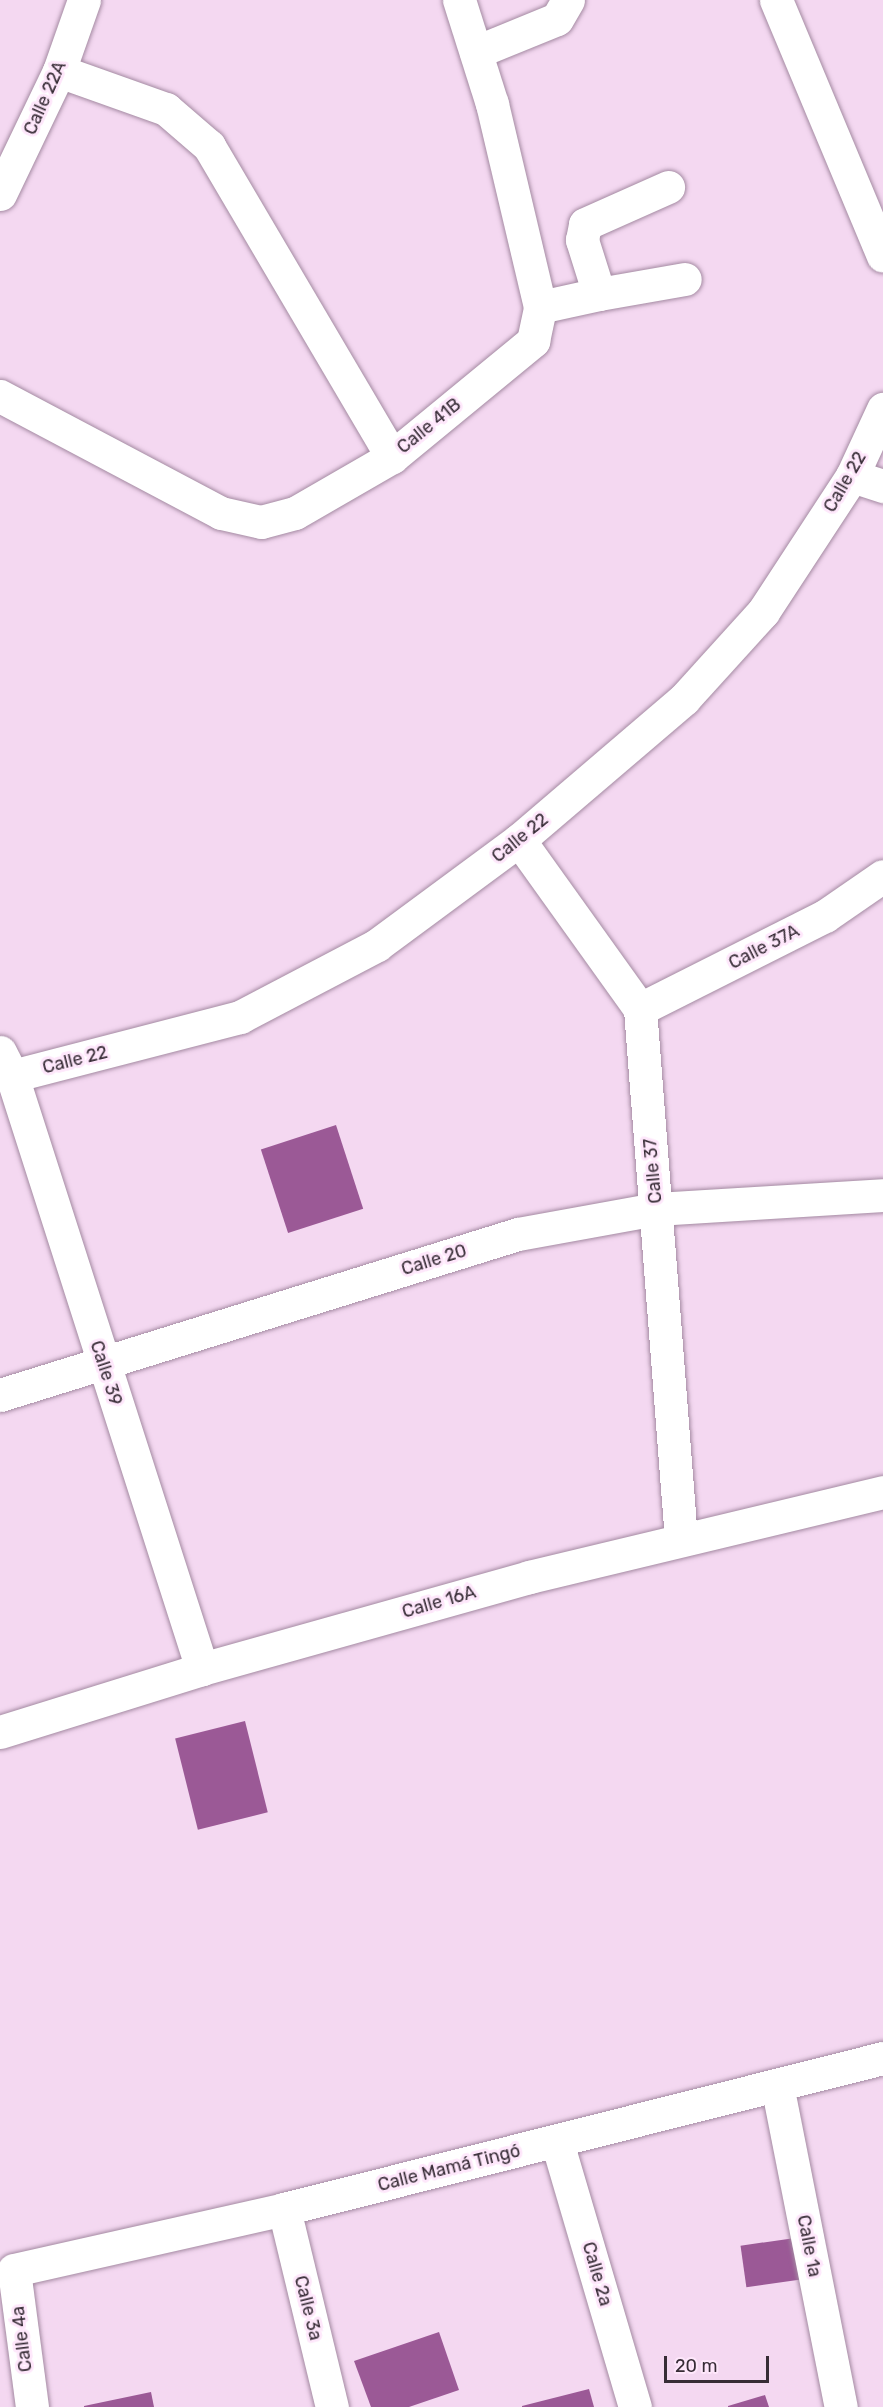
<!DOCTYPE html>
<html>
<head>
<meta charset="utf-8">
<style>
  body { margin:0 }
  #map { position:relative; width:883px; height:2407px; overflow:hidden; background:#f4d8f1; font-family:Rubik,sans-serif }
  div>[style] { position:absolute }
  .building>* { inset:0; background:#9b5996; transform-origin:0 0 }
  .roads { filter:drop-shadow(0 0 2px #a48aa2) drop-shadow(0 0 2px #a48aa2) }
  .minor>* { height:33px; margin:-16.5px; padding:0 16.5px; transform-origin:16.5px; border-radius:16.5px; background:#fff }
  span { translate:-50% -50%; white-space:nowrap; text-align:center; line-height:1.15; -webkit-text-stroke:6px #fee7fb; paint-order:stroke }
  .street-label { font-size:18px; color:#372c36 }
  .scale { position:absolute; left:664px; top:2356px; width:105px; height:27px; box-sizing:border-box; border:3px solid #372c36; border-top:0; padding-left:8px; font-size:18px; line-height:21px; white-space:nowrap; color:#372c36; -webkit-text-stroke:4px #fee7fb; paint-order:stroke }
</style>
</head>
<body>
<div id="map">
  <div class="building">
    <div style="left:336px;top:1125px;width:88px;height:79px;rotate:72deg"></div>
    <div style="left:245px;top:1721px;width:94px;height:72px;rotate:76deg"></div>
    <div style="left:795px;top:2238px;width:42px;height:55px;rotate:82deg"></div>
    <div style="clip-path:polygon(439px 2332px,459px 2390px,409px 2407px,371px 2407px,354px 2361px)"></div>
    <div style="clip-path:polygon(589px 2389px,594px 2407px,522px 2407px,522px 2406px)"></div>
    <div style="clip-path:polygon(151px 2392px,154px 2407px,84px 2407px,84px 2406px)"></div>
    <div style="clip-path:polygon(765px 2395px,769px 2407px,728px 2407px,728px 2406px)"></div>
  </div>
  <div class="roads">
    <div class="minor">
      <div style="left:776px;top:0;width:277px;rotate:67.3deg"></div>
      <div style="left:476px;top:52px;width:87px;rotate:-22.2deg"></div>
      <div style="left:557px;top:19px;width:22px;rotate:-60deg"></div>
      <div style="left:59px;top:71px;width:114px;rotate:19.6deg"></div>
      <div style="left:166px;top:109px;width:57px;rotate:40.7deg"></div>
      <div style="left:209px;top:146px;width:361px;rotate:59.5deg"></div>
      <div style="left:0;top:194px;width:136px;rotate:-64.4deg"></div>
      <div style="left:59px;top:71px;width:75px;rotate:-70.6deg"></div>
      <div style="left:599px;top:294px;width:87px;rotate:-9.9deg"></div>
      <div style="left:540px;top:307px;width:60px;rotate:-12.4deg"></div>
      <div style="left:599px;top:294px;width:57px;rotate:-107.5deg"></div>
      <div style="left:582px;top:240px;width:16px;rotate:-79deg"></div>
      <div style="left:585px;top:224px;width:91px;rotate:-24deg"></div>
      <div style="left:0;top:396px;width:250px;rotate:27.9deg"></div>
      <div style="left:221px;top:513px;width:41px;rotate:12.7deg"></div>
      <div style="left:261px;top:522px;width:35px;rotate:-15deg"></div>
      <div style="left:295px;top:513px;width:112px;rotate:-30deg"></div>
      <div style="left:392px;top:457px;width:183px;rotate:-39.4deg"></div>
      <div style="left:533px;top:341px;width:35px;rotate:-78deg"></div>
      <div style="left:540px;top:307px;width:209px;rotate:-103.3deg"></div>
      <div style="left:492px;top:104px;width:109px;rotate:-107.6deg"></div>
      <div style="left:852px;top:476px;width:33px;rotate:18deg"></div>
      <div style="left:519px;top:840px;width:208px;rotate:54.4deg"></div>
      <div style="left:640px;top:1009px;width:532px;rotate:85.58deg"></div>
      <div style="left:640px;top:1009px;width:207px;rotate:-26.7deg"></div>
      <div style="left:825px;top:916px;width:70px;rotate:-34.6deg"></div>
      <div style="left:0;top:1052px;width:27px;rotate:63deg"></div>
      <div style="left:12px;top:1076px;width:623px;rotate:72.23deg"></div>
      <div style="left:12px;top:1076px;width:236px;rotate:-14.5deg"></div>
      <div style="left:240px;top:1017px;width:155px;rotate:-27.7deg"></div>
      <div style="left:377px;top:945px;width:177px;rotate:-36.5deg"></div>
      <div style="left:519px;top:840px;width:217px;rotate:-40.5deg"></div>
      <div style="left:684px;top:699px;width:118px;rotate:-47.8deg"></div>
      <div style="left:763px;top:612px;width:163px;rotate:-56.8deg"></div>
      <div style="left:852px;top:476px;width:74px;rotate:-65.2deg"></div>
      <div style="left:0;top:1395px;width:542px;rotate:-17.27deg"></div>
      <div style="left:518px;top:1234px;width:140px;rotate:-10.3deg"></div>
      <div style="left:656px;top:1209px;width:227px;rotate:-3.5deg"></div>
      <div style="left:0;top:1732px;width:212px;rotate:-17.3deg"></div>
      <div style="left:202px;top:1669px;width:340px;rotate:-15.7deg"></div>
      <div style="left:529px;top:1577px;width:364px;rotate:-13.5deg"></div>
      <div style="left:777px;top:2085px;width:328px;rotate:78.8deg"></div>
      <div style="left:557px;top:2142px;width:276px;rotate:73.6deg"></div>
      <div style="left:284px;top:2209px;width:204px;rotate:76.4deg"></div>
      <div style="left:32px;top:2407px;width:138px;rotate:-97.5deg"></div>
      <div style="left:14px;top:2270px;width:277px;rotate:-12.7deg"></div>
      <div style="left:284px;top:2209px;width:618px;rotate:-14.15deg"></div>
    </div>
  </div>
  <div class="street-label">
    <span style="left:45px;top:98px;rotate:-66deg">Calle 22A</span>
    <span style="left:429px;top:426px;rotate:-39deg">Calle 41B</span>
    <span style="left:845px;top:482px;rotate:-60deg">Calle 22</span>
    <span style="left:520px;top:838px;rotate:-39deg">Calle 22</span>
    <span style="left:764px;top:947px;rotate:-27deg">Calle 37A</span>
    <span style="left:75px;top:1060px;rotate:-14deg">Calle 22</span>
    <span style="left:653px;top:1171px;rotate:-95deg">Calle 37</span>
    <span style="left:434px;top:1260px;rotate:-17deg">Calle 20</span>
    <span style="left:106px;top:1373px;rotate:72deg">Calle 39</span>
    <span style="left:439px;top:1602px;rotate:-16deg">Calle 16A</span>
    <span style="left:449px;top:2168px;rotate:-14deg">Calle Mamá Tingó</span>
    <span style="left:809px;top:2246px;rotate:79deg">Calle 1a</span>
    <span style="left:597px;top:2274px;rotate:74deg">Calle 2a</span>
    <span style="left:308px;top:2308px;rotate:76deg">Calle 3a</span>
    <span style="left:22px;top:2339px;rotate:-97deg">Calle 4a</span>
  </div>
  <div class="scale">20 m</div>
</div>
</body>
</html>
